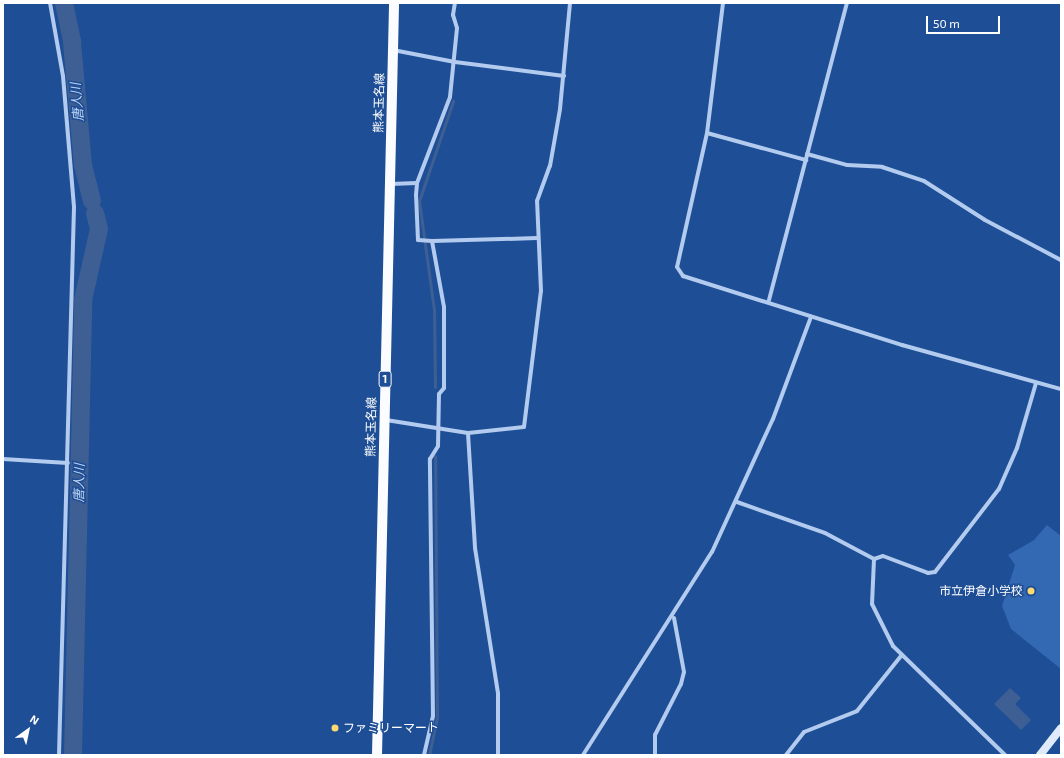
<!DOCTYPE html>
<html>
<head>
<meta charset="utf-8">
<style>
  body { margin:0 }
  #map { position:relative; width:1064px; height:758px; overflow:hidden; background:#1e4e95; font-family:"Exo 2","Noto Sans JP",sans-serif }
  div>[style] { position:absolute }
  .green>* { inset:0; background:#3368b3 }
  .water>* { inset:0; background:#3e5f93 }
  .stream>* { height:3px; margin:-1.5px; padding:0 1.5px; transform-origin:1.5px; border-radius:1.5px; background:#3e5f93 }
  .river>* { height:18px; margin:-9px; padding:0 9px; transform-origin:9px; border-radius:9px; background:#3e5f93 }
  .minor>* { height:4px; margin:-2px; padding:0 2px; transform-origin:2px; border-radius:2px; background:#b2cbef }
  .secondary>* { height:8px; margin:-4px; padding:0 4px; transform-origin:4px; border-radius:4px; background:#dfeafb }
  .primary>* { height:10px; margin:-5px; padding:0 5px; transform-origin:5px; border-radius:5px; background:#fafcff }
  .dots>* { width:11px; height:11px; translate:-50% -50%; box-sizing:border-box; border:2px solid #1e4e95; border-radius:50% }
  span { translate:-50% -50%; white-space:nowrap; text-align:center; line-height:1.15; -webkit-text-stroke:3px #1e4e95; paint-order:stroke }
  .shield-label span { padding:1px 3px; background:#1e4e95; border:1px solid; border-radius:3px; -webkit-text-stroke-width:0 }
  .shield-label { font-size:11px; color:#fff; font-weight:700 }
  .street-label { font-size:12px; color:#fff }
  .poi-label { font-size:12px; color:#fff }
  .right { translate:-100% -50%; text-align:right }
  .left { translate:0 -50%; text-align:left }
  .water-label { font-size:13px; color:#bed6f5; font-style:italic }
  .frame { position:absolute; inset:0; border:4px solid #fff; pointer-events:none }
  .north { position:absolute; left:8px; top:710px; width:40px; height:40px; -webkit-text-stroke:3px #1e4e95; paint-order:stroke; rotate:33deg; font-size:11px; font-weight:700; line-height:16px; text-align:center; color:#fff }
  .north::after { content:''; display:block; margin:auto; width:14px; height:18px; background:#fff; clip-path:polygon(50% 0,100% 100%,50% 72%,0 100%) }
  .scale { position:absolute; left:926px; top:16px; width:74px; height:18px; box-sizing:border-box; border:2px solid #fff; border-top:0; padding-left:5px; font-size:12px; line-height:14px; white-space:nowrap; color:#fff; -webkit-text-stroke:3px #1e4e95; paint-order:stroke }
</style>
</head>
<body>
<div id="map">
  <div class="green">
    <div style="clip-path:polygon(1047px 525px,1061px 536px,1061px 669px,1011px 629px,1002px 606px,1015px 565px,1008px 555px,1034px 540px)"></div>
  </div>
  <div class="water">
    <div style="clip-path:polygon(1010px 688px,1021px 698px,1015px 704px,1031px 720px,1021px 730px,994px 704px)"></div>
  </div>
  <div class="stream">
    <div style="left:435px;top:387px;width:77px;rotate:-90.7deg"></div>
    <div style="left:434px;top:310px;width:110px;rotate:-97.8deg"></div>
    <div style="left:419px;top:201px;width:106px;rotate:-71.2deg"></div>
    <div style="left:429px;top:755px;width:39px;rotate:-78deg"></div>
    <div style="left:437px;top:717px;width:261px;rotate:-90.4deg"></div>
  </div>
  <div class="river">
    <div style="left:64px;top:3px;width:40px;rotate:78deg"></div>
    <div style="left:72px;top:42px;width:123px;rotate:84.9deg"></div>
    <div style="left:83px;top:165px;width:37px;rotate:76deg"></div>
    <div style="left:73px;top:755px;width:455px;rotate:-88.7deg"></div>
    <div style="left:83px;top:300px;width:73px;rotate:-77.3deg"></div>
    <div style="left:99px;top:229px;width:16px;rotate:-104deg"></div>
  </div>
  <div class="minor">
    <div style="left:50px;top:3px;width:74px;rotate:79.9deg"></div>
    <div style="left:63px;top:76px;width:131px;rotate:85.2deg"></div>
    <div style="left:74px;top:207px;width:548px;rotate:91.57deg"></div>
    <div style="left:723px;top:3px;width:131px;rotate:97deg"></div>
    <div style="left:707px;top:133px;width:137px;rotate:102.6deg"></div>
    <div style="left:677px;top:267px;width:11px;rotate:56deg"></div>
    <div style="left:683px;top:276px;width:230px;rotate:17.5deg"></div>
    <div style="left:902px;top:345px;width:165px;rotate:15.5deg"></div>
    <div style="left:393px;top:50px;width:63px;rotate:11deg"></div>
    <div style="left:455px;top:62px;width:110px;rotate:7.3deg"></div>
    <div style="left:707px;top:133px;width:103px;rotate:15.3deg"></div>
    <div style="left:807px;top:154px;width:41px;rotate:15.4deg"></div>
    <div style="left:847px;top:165px;width:35px;rotate:3deg"></div>
    <div style="left:882px;top:167px;width:44px;rotate:18.4deg"></div>
    <div style="left:924px;top:181px;width:72px;rotate:32.6deg"></div>
    <div style="left:985px;top:220px;width:86px;rotate:27.8deg"></div>
    <div style="left:390px;top:184px;width:27px;rotate:-2deg"></div>
    <div style="left:432px;top:241px;width:105px;rotate:-1.6deg"></div>
    <div style="left:769px;top:300px;width:307px;rotate:-75.3deg"></div>
    <div style="left:386px;top:420px;width:83px;rotate:9deg"></div>
    <div style="left:468px;top:433px;width:56px;rotate:-6.1deg"></div>
    <div style="left:524px;top:427px;width:137px;rotate:-82.9deg"></div>
    <div style="left:541px;top:291px;width:90px;rotate:-92.5deg"></div>
    <div style="left:537px;top:201px;width:37px;rotate:-70deg"></div>
    <div style="left:550px;top:166px;width:58px;rotate:-80deg"></div>
    <div style="left:560px;top:109px;width:106px;rotate:-84.6deg"></div>
    <div style="left:468px;top:433px;width:115px;rotate:86.5deg"></div>
    <div style="left:475px;top:548px;width:148px;rotate:81deg"></div>
    <div style="left:498px;top:694px;width:61px;rotate:90deg"></div>
    <div style="left:3px;top:459px;width:65px;rotate:3.5deg"></div>
    <div style="left:737px;top:502px;width:93px;rotate:19.4deg"></div>
    <div style="left:825px;top:533px;width:55px;rotate:28deg"></div>
    <div style="left:874px;top:559px;width:9px;rotate:-18deg"></div>
    <div style="left:883px;top:556px;width:48px;rotate:20.7deg"></div>
    <div style="left:928px;top:573px;width:7px;rotate:-8deg"></div>
    <div style="left:935px;top:572px;width:105px;rotate:-52.4deg"></div>
    <div style="left:999px;top:489px;width:45px;rotate:-66.3deg"></div>
    <div style="left:1017px;top:448px;width:68px;rotate:-73.7deg"></div>
    <div style="left:874px;top:559px;width:45px;rotate:92.5deg"></div>
    <div style="left:872px;top:604px;width:47px;rotate:63.4deg"></div>
    <div style="left:893px;top:646px;width:156px;rotate:44.2deg"></div>
    <div style="left:424px;top:755px;width:40px;rotate:-77deg"></div>
    <div style="left:433px;top:716px;width:257px;rotate:-90.7deg"></div>
    <div style="left:430px;top:459px;width:15px;rotate:-58deg"></div>
    <div style="left:438px;top:446px;width:52px;rotate:-88.9deg"></div>
    <div style="left:439px;top:394px;width:8px;rotate:-50deg"></div>
    <div style="left:444px;top:388px;width:81px;rotate:-90deg"></div>
    <div style="left:444px;top:307px;width:67px;rotate:-100.3deg"></div>
    <div style="left:432px;top:241px;width:14px;rotate:-176deg"></div>
    <div style="left:418px;top:240px;width:45px;rotate:-92.5deg"></div>
    <div style="left:416px;top:195px;width:12px;rotate:-85deg"></div>
    <div style="left:417px;top:183px;width:92px;rotate:-69deg"></div>
    <div style="left:450px;top:97px;width:69px;rotate:-84.2deg"></div>
    <div style="left:457px;top:28px;width:14px;rotate:-107deg"></div>
    <div style="left:453px;top:15px;width:12px;rotate:-81deg"></div>
    <div style="left:583px;top:755px;width:241px;rotate:-57.6deg"></div>
    <div style="left:712px;top:552px;width:146px;rotate:-65.4deg"></div>
    <div style="left:773px;top:419px;width:109px;rotate:-69.6deg"></div>
    <div style="left:655px;top:755px;width:20px;rotate:-90deg"></div>
    <div style="left:655px;top:735px;width:57px;rotate:-63deg"></div>
    <div style="left:681px;top:684px;width:12px;rotate:-76deg"></div>
    <div style="left:684px;top:672px;width:55px;rotate:-100.5deg"></div>
    <div style="left:786px;top:755px;width:29px;rotate:-52deg"></div>
    <div style="left:804px;top:732px;width:57px;rotate:-21.6deg"></div>
    <div style="left:857px;top:711px;width:70px;rotate:-51.3deg"></div>
  </div>
  <div class="secondary">
    <div style="left:1040px;top:755px;width:34px;rotate:-52deg"></div>
  </div>
  <div class="primary">
    <div style="left:377px;top:755px;width:752px;rotate:-88.7deg"></div>
  </div>
  <div class="dots">
    <div style="left:1031px;top:591px;background:#fdd972"></div>
    <div style="left:335px;top:728px;background:#fdd972"></div>
  </div>
  <div class="shield-label">
    <span style="left:385px;top:379px">1</span>
  </div>
  <div class="street-label">
    <span style="left:379px;top:103px;rotate:-89deg">熊本玉名線</span>
    <span style="left:371px;top:427px;rotate:-89deg">熊本玉名線</span>
  </div>
  <div class="poi-label">
    <span class="right" style="left:1023px;top:591px">市立伊倉小学校</span>
    <span class="left" style="left:343px;top:728px">ファミリーマート</span>
  </div>
  <div class="water-label">
    <span style="left:77px;top:102px;rotate:-95deg">唐人川</span>
    <span style="left:79px;top:483px;rotate:-89deg">唐人川</span>
  </div>
  <div class="frame"></div>
  <div class="north">N</div>
  <div class="scale">50 m</div>
</div>
</body>
</html>
